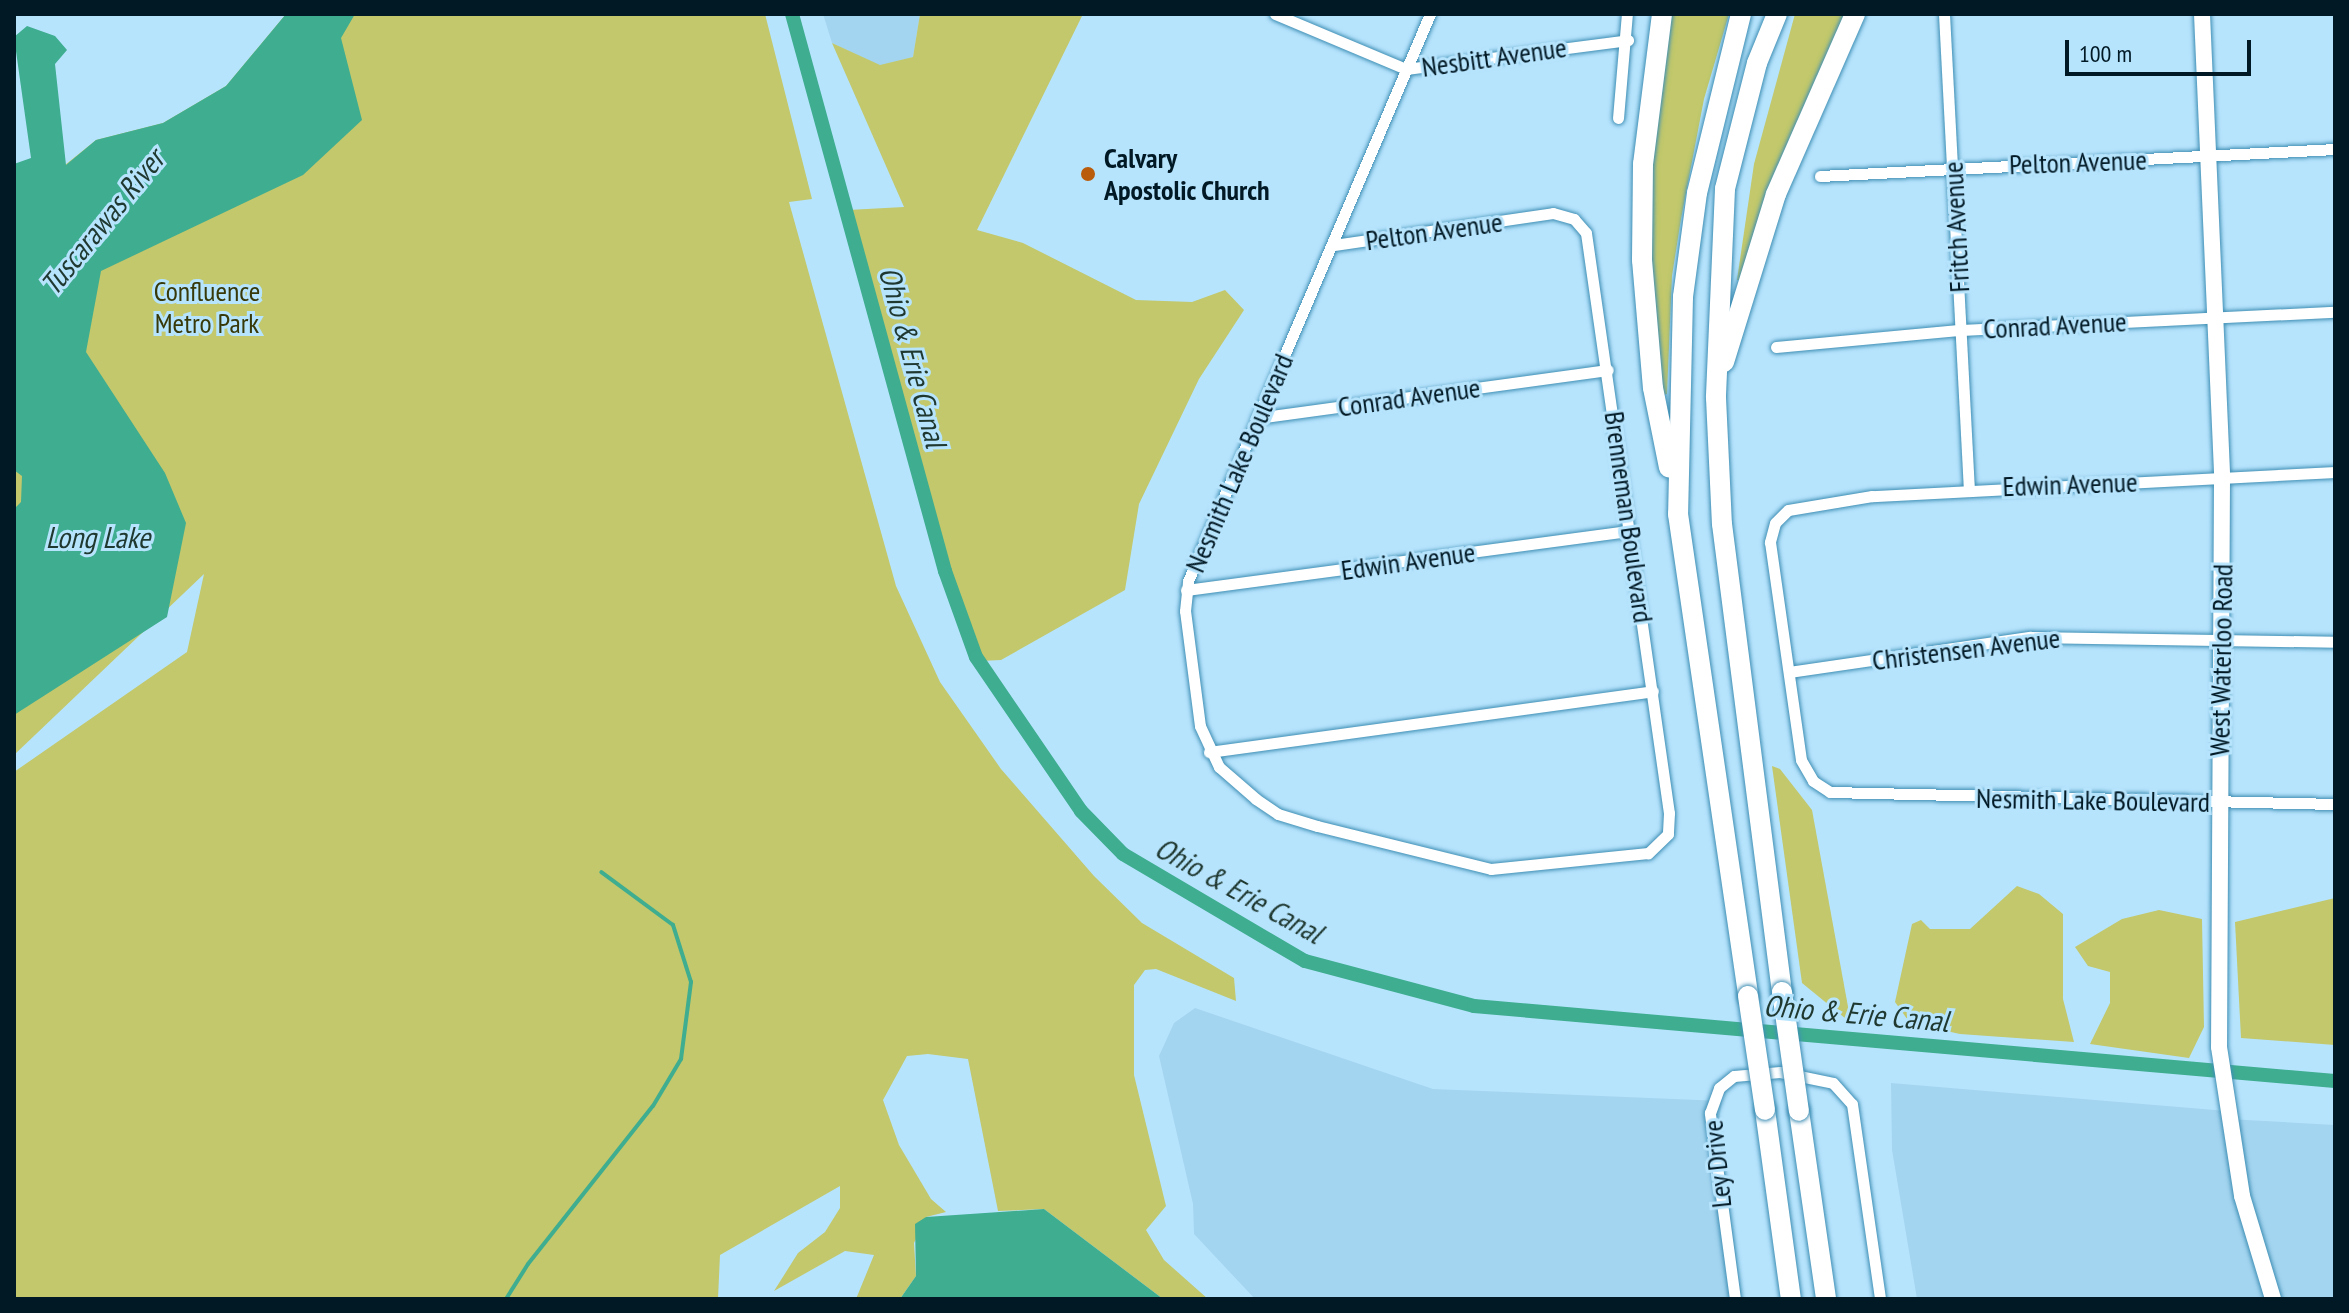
<!DOCTYPE html>
<html>
<head>
<meta charset="utf-8">
<style>
  body { margin:0 }
  #map { position:relative; width:2349px; height:1313px; overflow:hidden; background:#b7e4fd; font-family:"PT Sans Narrow",sans-serif }
  div>[style] { position:absolute }
  .built>* { inset:0; background:#a4d5f0 }
  .green>* { inset:0; background:#c2c86b }
  .water>* { inset:0; background:#3ead90 }
  .stream>* { height:4px; margin:-2px; padding:0 2px; transform-origin:2px; border-radius:2px; background:#3ead90 }
  .canal>* { height:14px; margin:-7px; padding:0 7px; transform-origin:7px; border-radius:7px; background:#3ead90 }
  .roads { filter:drop-shadow(0 0 2px #3e8eb4) drop-shadow(0 0 2px #3e8eb4) }
  .street>* { height:11px; margin:-5.5px; padding:0 5.5px; transform-origin:5.5px; border-radius:5.5px; background:#fff }
  .secondary>* { height:16px; margin:-8px; padding:0 8px; transform-origin:8px; border-radius:8px; background:#fff }
  .highway>* { height:20px; margin:-10px; padding:0 10px; transform-origin:10px; border-radius:10px; background:#fff }
  .bridges { filter:drop-shadow(0 0 2px #3e8eb4) drop-shadow(0 0 2px #3e8eb4) }
  .highway-bridge>* { height:20px; margin:-10px; padding:0 10px; transform-origin:10px; border-radius:10px; background:#fff }
  .dots>* { width:22px; height:22px; translate:-50% -50%; box-sizing:border-box; border:4px solid #b7e4fd; border-radius:50% }
  span { translate:-50% -50%; white-space:nowrap; text-align:center; line-height:1.15; -webkit-text-stroke:6px #b7e4fd; paint-order:stroke }
  .street-label { font-size:28px; color:#011925 }
  .poi-label { font-size:28px; color:#011925; font-weight:700 }
  .left { translate:0 -50%; text-align:left }
  .park-label { font-size:28px; color:#373909 }
  .water-label { font-size:30px; color:#1f3830; font-style:italic }
  .frame { position:absolute; inset:0; border:16px solid #011925; pointer-events:none }
  .scale { position:absolute; left:2065px; top:40px; width:186px; height:36px; box-sizing:border-box; border:4px solid #011925; border-top:0; padding-left:10px; font-size:24px; line-height:28px; white-space:nowrap; color:#011925; -webkit-text-stroke:6px #b7e4fd; paint-order:stroke }
</style>
</head>
<body>
<div id="map">
  <div class="built">
    <div style="clip-path:polygon(823px 14px,920px 14px,913px 57px,880px 66px,832px 43px)"></div>
    <div style="clip-path:polygon(1195px 1008px,1433px 1089px,1722px 1101px,1718px 1127px,1742px 1299px,1255px 1299px,1194px 1234px,1193px 1204px,1159px 1056px,1174px 1023px)"></div>
    <div style="clip-path:polygon(1891px 1083px,2227px 1111px,2228px 1119px,2335px 1125px,2335px 1299px,1917px 1299px,1892px 1150px)"></div>
  </div>
  <div class="green">
    <div style="clip-path:polygon(286px 14px,765px 14px,812px 199px,789px 202px,896px 586px,940px 682px,1001px 769px,1094px 876px,1142px 923px,1234px 978px,1236px 1001px,1156px 969px,1145px 970px,1134px 985px,1134px 1075px,1166px 1206px,1146px 1230px,1164px 1260px,1208px 1299px,1163px 1299px,1044px 1209px,998px 1211px,968px 1059px,928px 1054px,907px 1056px,883px 1100px,899px 1145px,931px 1199px,946px 1212px,926px 1217px,914px 1243px,916px 1276px,900px 1299px,856px 1299px,874px 1255px,845px 1251px,774px 1291px,798px 1253px,825px 1232px,840px 1208px,840px 1186px,720px 1255px,718px 1299px,14px 1299px,14px 772px,187px 652px,204px 574px,14px 755px,14px 164px,65px 165px,96px 140px,163px 123px,226px 86px)"></div>
    <div style="clip-path:polygon(920px 14px,1083px 14px,977px 230px,1023px 243px,1136px 300px,1192px 302px,1225px 290px,1244px 310px,1199px 379px,1139px 504px,1125px 590px,1001px 660px,980px 661px,945px 571px,848px 210px,904px 207px,832px 43px,880px 65px,913px 57px)"></div>
    <div style="clip-path:polygon(1669px 14px,1729px 14px,1704px 99px,1681px 219px,1672px 276px,1667px 394px,1663px 395px,1650px 261px,1652px 163px)"></div>
    <div style="clip-path:polygon(1795px 14px,1844px 14px,1741px 280px,1737px 280px,1754px 164px)"></div>
    <div style="clip-path:polygon(1772px 766px,1780px 769px,1812px 810px,1851px 1023px,1802px 983px)"></div>
    <div style="clip-path:polygon(2017px 886px,2039px 894px,2063px 914px,2063px 999px,2074px 1042px,1960px 1034px,1910px 1023px,1895px 1002px,1912px 924px,1921px 920px,1930px 929px,1970px 929px)"></div>
    <div style="clip-path:polygon(2335px 898px,2335px 1045px,2241px 1038px,2235px 922px)"></div>
    <div style="clip-path:polygon(2159px 910px,2202px 919px,2204px 1027px,2189px 1058px,2090px 1044px,2110px 1003px,2110px 972px,2088px 966px,2075px 947px,2122px 919px)"></div>
  </div>
  <div class="water">
    <div style="clip-path:polygon(286px 14px,355px 14px,341px 38px,362px 120px,303px 175px,101px 271px,86px 352px,165px 473px,186px 523px,167px 617px,14px 715px,14px 509px,21px 502px,22px 476px,14px 470px,14px 164px,31px 158px,14px 37px,27px 26px,55px 36px,67px 50px,55px 64px,66px 165px,96px 140px,163px 123px,226px 86px)"></div>
    <div style="clip-path:polygon(1044px 1209px,1163px 1299px,900px 1299px,916px 1276px,915px 1224px,926px 1217px)"></div>
  </div>
  <div class="stream">
    <div style="left:506px;top:1299px;width:41px;rotate:-57.8deg"></div>
    <div style="left:528px;top:1264px;width:201px;rotate:-51.7deg"></div>
    <div style="left:653px;top:1106px;width:55px;rotate:-59.2deg"></div>
    <div style="left:681px;top:1059px;width:78px;rotate:-82.6deg"></div>
    <div style="left:691px;top:982px;width:60px;rotate:-107.5deg"></div>
    <div style="left:673px;top:925px;width:89px;rotate:-143.6deg"></div>
  </div>
  <div class="canal">
    <div style="left:792px;top:14px;width:578px;rotate:74.64deg"></div>
    <div style="left:945px;top:571px;width:91px;rotate:70.2deg"></div>
    <div style="left:976px;top:657px;width:186px;rotate:55.7deg"></div>
    <div style="left:1081px;top:811px;width:60px;rotate:45.7deg"></div>
    <div style="left:1123px;top:854px;width:211px;rotate:30.5deg"></div>
    <div style="left:1305px;top:961px;width:175px;rotate:14.9deg"></div>
    <div style="left:1474px;top:1006px;width:864px;rotate:4.98deg"></div>
  </div>
  <div class="roads">
    <div class="street">
      <div style="left:1275px;top:14px;width:142px;rotate:22.8deg"></div>
      <div style="left:1406px;top:69px;width:224px;rotate:-7.4deg"></div>
      <div style="left:1944px;top:14px;width:474px;rotate:87deg"></div>
      <div style="left:1618px;top:118px;width:104px;rotate:-85.1deg"></div>
      <div style="left:1820px;top:176px;width:516px;rotate:-3deg"></div>
      <div style="left:1334px;top:245px;width:221px;rotate:-8.3deg"></div>
      <div style="left:1553px;top:213px;width:22px;rotate:16deg"></div>
      <div style="left:1574px;top:219px;width:18px;rotate:49deg"></div>
      <div style="left:1586px;top:233px;width:586px;rotate:81.86deg"></div>
      <div style="left:1669px;top:813px;width:21px;rotate:93deg"></div>
      <div style="left:1668px;top:834px;width:28px;rotate:136deg"></div>
      <div style="left:1648px;top:853px;width:158px;rotate:174.2deg"></div>
      <div style="left:1491px;top:869px;width:179px;rotate:-166.1deg"></div>
      <div style="left:1317px;top:826px;width:41px;rotate:-162.9deg"></div>
      <div style="left:1278px;top:814px;width:27px;rotate:-146deg"></div>
      <div style="left:1256px;top:799px;width:49px;rotate:-139.1deg"></div>
      <div style="left:1219px;top:767px;width:45px;rotate:-114.9deg"></div>
      <div style="left:1200px;top:726px;width:116px;rotate:-97.4deg"></div>
      <div style="left:1185px;top:611px;width:30px;rotate:-84deg"></div>
      <div style="left:1188px;top:581px;width:616px;rotate:-66.89deg"></div>
      <div style="left:1776px;top:347px;width:186px;rotate:-5.3deg"></div>
      <div style="left:1961px;top:330px;width:374px;rotate:-2.8deg"></div>
      <div style="left:1257px;top:418px;width:354px;rotate:-7.8deg"></div>
      <div style="left:2335px;top:472px;width:464px;rotate:177deg"></div>
      <div style="left:1872px;top:496px;width:85px;rotate:170.5deg"></div>
      <div style="left:1788px;top:510px;width:18px;rotate:135deg"></div>
      <div style="left:1775px;top:523px;width:20px;rotate:105deg"></div>
      <div style="left:1770px;top:542px;width:220px;rotate:81.9deg"></div>
      <div style="left:1801px;top:760px;width:24px;rotate:60deg"></div>
      <div style="left:1813px;top:781px;width:20px;rotate:33deg"></div>
      <div style="left:1830px;top:792px;width:505px;rotate:1.36deg"></div>
      <div style="left:1186px;top:590px;width:448px;rotate:-7.6deg"></div>
      <div style="left:1789px;top:672px;width:244px;rotate:-8.3deg"></div>
      <div style="left:2030px;top:637px;width:305px;rotate:0.9deg"></div>
      <div style="left:1209px;top:752px;width:448px;rotate:-7.8deg"></div>
      <div style="left:1735px;top:1299px;width:188px;rotate:-97.7deg"></div>
      <div style="left:1710px;top:1113px;width:27px;rotate:-70deg"></div>
      <div style="left:1719px;top:1088px;width:19px;rotate:-39deg"></div>
      <div style="left:1734px;top:1076px;width:46px;rotate:-5deg"></div>
      <div style="left:1780px;top:1072px;width:54px;rotate:11.7deg"></div>
      <div style="left:1833px;top:1083px;width:28px;rotate:48deg"></div>
      <div style="left:1852px;top:1104px;width:197px;rotate:81.8deg"></div>
    </div>
    <div class="secondary">
      <div style="left:2202px;top:14px;width:466px;rotate:87.5deg"></div>
      <div style="left:2222px;top:480px;width:567px;rotate:90.3deg"></div>
      <div style="left:2219px;top:1047px;width:151px;rotate:81.2deg"></div>
      <div style="left:2242px;top:1196px;width:108px;rotate:73.2deg"></div>
    </div>
    <div class="highway">
      <div style="left:1662px;top:14px;width:151px;rotate:97.2deg"></div>
      <div style="left:1643px;top:164px;width:96px;rotate:90.6deg"></div>
      <div style="left:1642px;top:260px;width:128px;rotate:85.1deg"></div>
      <div style="left:1653px;top:388px;width:81px;rotate:78.6deg"></div>
      <div style="left:1741px;top:14px;width:184px;rotate:103.8deg"></div>
      <div style="left:1697px;top:193px;width:105px;rotate:97.7deg"></div>
      <div style="left:1683px;top:297px;width:217px;rotate:91.3deg"></div>
      <div style="left:1678px;top:514px;width:487px;rotate:81.7deg"></div>
      <div style="left:1777px;top:14px;width:53px;rotate:112.2deg"></div>
      <div style="left:1757px;top:63px;width:130px;rotate:104.3deg"></div>
      <div style="left:1725px;top:189px;width:209px;rotate:92.5deg"></div>
      <div style="left:1716px;top:398px;width:126px;rotate:87.3deg"></div>
      <div style="left:1722px;top:524px;width:472px;rotate:82.7deg"></div>
      <div style="left:1724px;top:362px;width:176px;rotate:-72.8deg"></div>
      <div style="left:1776px;top:194px;width:197px;rotate:-66.3deg"></div>
      <div style="left:1765px;top:1110px;width:191px;rotate:82.2deg"></div>
      <div style="left:1799px;top:1111px;width:190px;rotate:81.8deg"></div>
    </div>
  </div>
  <div class="bridges">
    <div class="highway-bridge">
      <div style="left:1782px;top:992px;width:120px;rotate:81.9deg"></div>
      <div style="left:1748px;top:996px;width:115px;rotate:81.5deg"></div>
    </div>
  </div>
  <div class="dots">
    <div style="left:1088px;top:174px;background:#b95c0b"></div>
  </div>
  <div class="street-label">
    <span style="left:1494px;top:57px;rotate:-8deg">Nesbitt Avenue</span>
    <span style="left:2078px;top:162px;rotate:-2deg">Pelton Avenue</span>
    <span style="left:1956px;top:227px;rotate:-93deg">Fritch Avenue</span>
    <span style="left:1434px;top:231px;rotate:-8deg">Pelton Avenue</span>
    <span style="left:2055px;top:325px;rotate:-3deg">Conrad Avenue</span>
    <span style="left:1409px;top:397px;rotate:-8deg">Conrad Avenue</span>
    <span style="left:1239px;top:463px;rotate:-67deg">Nesmith Lake Boulevard</span>
    <span style="left:2070px;top:484px;rotate:-2deg">Edwin Avenue</span>
    <span style="left:1629px;top:517px;rotate:82deg">Brenneman Boulevard</span>
    <span style="left:1408px;top:561px;rotate:-8deg">Edwin Avenue</span>
    <span style="left:1966px;top:649px;rotate:-7deg">Christensen Avenue</span>
    <span style="left:2221px;top:660px;rotate:-89deg">West Waterloo Road</span>
    <span style="left:2093px;top:800px;rotate:1deg">Nesmith Lake Boulevard</span>
    <span style="left:1717px;top:1164px;rotate:-96deg">Ley Drive</span>
  </div>
  <div class="poi-label">
    <span class="left" style="left:1104px;top:174px">Calvary<br>Apostolic Church</span>
  </div>
  <div class="park-label">
    <span style="left:207px;top:307px">Confluence<br>Metro Park</span>
  </div>
  <div class="water-label">
    <span style="left:102px;top:222px;rotate:-51deg">Tuscarawas River</span>
    <span style="left:913px;top:357px;rotate:75deg">Ohio &amp; Erie Canal</span>
    <span style="left:98px;top:537px">Long Lake</span>
    <span style="left:1239px;top:890px;rotate:29deg">Ohio &amp; Erie Canal</span>
    <span style="left:1856px;top:1013px;rotate:5deg">Ohio &amp; Erie Canal</span>
  </div>
  <div class="frame"></div>
  <div class="scale">100 m</div>
</div>
</body>
</html>
